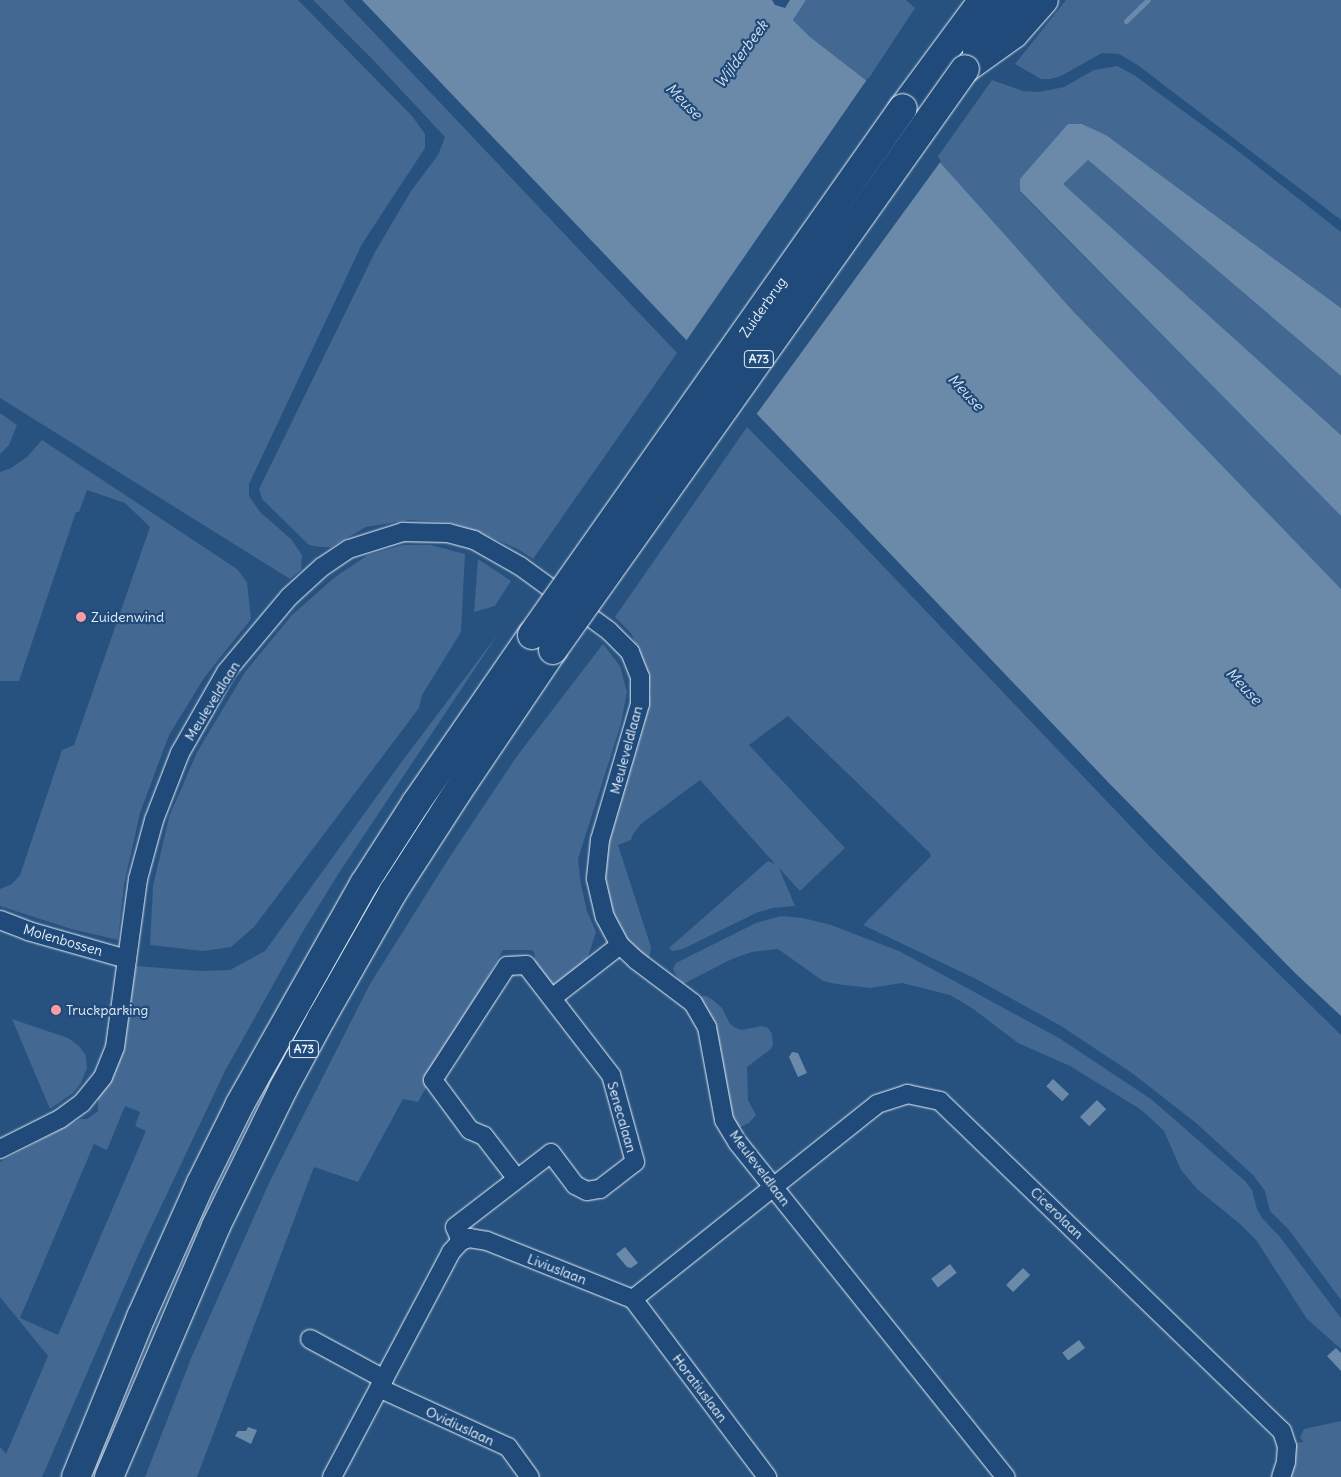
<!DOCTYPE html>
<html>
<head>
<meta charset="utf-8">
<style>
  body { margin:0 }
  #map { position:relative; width:1341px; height:1477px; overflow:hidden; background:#27517f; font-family:Delius,sans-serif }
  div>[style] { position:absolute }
  .green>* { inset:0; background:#436891 }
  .water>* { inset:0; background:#6b8aaa; transform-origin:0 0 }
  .pier>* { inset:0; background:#27517f }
  .stream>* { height:5px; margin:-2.5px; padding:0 2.5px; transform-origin:2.5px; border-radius:2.5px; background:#6b8aaa }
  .roads { filter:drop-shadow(0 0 1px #e8f1f8) drop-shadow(0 0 1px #e8f1f8) }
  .minor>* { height:18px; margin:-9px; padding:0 9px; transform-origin:9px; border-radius:9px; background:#1f4a7a }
  .motorway>* { height:28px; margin:-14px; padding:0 14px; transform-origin:14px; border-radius:14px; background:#1f4a7a }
  .bridges { filter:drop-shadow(0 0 1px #e8f1f8) drop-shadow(0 0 1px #e8f1f8) }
  .motorway-bridge>* { height:28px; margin:-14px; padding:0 14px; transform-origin:14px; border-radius:14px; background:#1f4a7a }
  .dots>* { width:14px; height:14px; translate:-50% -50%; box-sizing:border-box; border:2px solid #1f4a7a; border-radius:50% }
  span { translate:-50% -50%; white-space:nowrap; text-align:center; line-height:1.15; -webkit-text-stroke:4.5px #1f4a7a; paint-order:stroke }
  .shield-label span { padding:1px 4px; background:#1f4a7a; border:1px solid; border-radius:4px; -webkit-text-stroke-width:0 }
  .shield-label { font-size:12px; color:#e8f1f8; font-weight:700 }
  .street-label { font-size:14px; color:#e8f1f8 }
  .poi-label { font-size:14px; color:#e8f1f8 }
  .left { translate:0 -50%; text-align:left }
  .water-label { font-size:15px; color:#d5e2ec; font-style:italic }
</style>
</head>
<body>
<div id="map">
  <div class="green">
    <div style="clip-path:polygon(0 0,298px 0,412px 116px,425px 134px,425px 148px,362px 244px,249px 484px,249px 496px,260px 512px,291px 539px,302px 555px,301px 570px,290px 579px,0 398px)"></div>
    <div style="clip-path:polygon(313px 0,343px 0,677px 353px,533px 559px,518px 549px,476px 531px,448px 522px,409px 520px,366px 527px,331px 547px,320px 547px,309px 545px,262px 499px,259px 489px,375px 252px,411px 191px,438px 155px,445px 137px,374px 61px)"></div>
    <div style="clip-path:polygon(806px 0,906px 0,915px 8px,867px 81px,809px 36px,793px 20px)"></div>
    <div style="clip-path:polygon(1066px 0,1341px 0,1341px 220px,1139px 66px,1119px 54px,1102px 53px,1061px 76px,1051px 79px,1041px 79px,1015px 64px)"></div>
    <div style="clip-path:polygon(1117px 66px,1134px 75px,1238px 151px,1341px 232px,1341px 308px,1106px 135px,1082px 124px,1068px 124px,1020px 192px,1341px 516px,1341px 589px,1073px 311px,936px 159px,992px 80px,1023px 91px,1039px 92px,1064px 87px,1094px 70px)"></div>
    <div style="clip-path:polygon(1088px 160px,1341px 376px,1341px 435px,1062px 184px)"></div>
    <div style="clip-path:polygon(0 413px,17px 425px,9px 445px,0 454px)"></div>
    <div style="clip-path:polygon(747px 427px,844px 525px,1157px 854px,1341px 1035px,1341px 1300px,1289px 1230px,1270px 1211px,1265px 1191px,1253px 1175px,1196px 1123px,1132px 1073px,1061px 1026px,978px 980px,863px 925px,931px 856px,930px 853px,788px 716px,749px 745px,845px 848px,800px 891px,779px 868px,795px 906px,772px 908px,756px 913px,683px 949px,672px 951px,669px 948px,768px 861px,775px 864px,700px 780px,641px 824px,633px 834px,631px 840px,618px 845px,651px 947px,649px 959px,628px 942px,617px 923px,610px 905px,605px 884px,605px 862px,614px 818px,643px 730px,651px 692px,648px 675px,631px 633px,615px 617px)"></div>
    <div style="clip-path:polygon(42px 440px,237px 569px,247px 582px,251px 619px,204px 678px,169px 735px,140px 813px,124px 885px,118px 940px,71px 929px,0 906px,0 889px,12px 884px,20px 875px,62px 750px,74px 745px,150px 527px,125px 503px,87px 490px,79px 512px,76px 512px,19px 681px,0 681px,0 472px,11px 468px,27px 457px)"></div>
    <div style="clip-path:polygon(403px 545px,431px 545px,465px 554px,461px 632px,422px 695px,419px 708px,254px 927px,231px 947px,203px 951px,150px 945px,153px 886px,169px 817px,197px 752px,245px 672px,292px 615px,335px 577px,368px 555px)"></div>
    <div style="clip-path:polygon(478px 559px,511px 581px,495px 606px,474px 612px)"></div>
    <div style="clip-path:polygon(evenodd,498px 634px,337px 876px,302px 933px,225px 1071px,139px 1253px,42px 1477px,0 1477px,0 1447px,6px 1454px,48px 1356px,0 1297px,0 1162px,80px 1119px,87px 1119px,98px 1111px,98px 1096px,112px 1076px,124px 1050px,136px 966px,201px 971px,230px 970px,265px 951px,400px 764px,498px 634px,125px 1106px,140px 1112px,135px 1126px,146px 1131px,58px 1335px,20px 1318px,94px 1144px,107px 1150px,125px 1106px)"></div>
    <div style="clip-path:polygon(603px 644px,620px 666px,627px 692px,621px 724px,578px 859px,581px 885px,587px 911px,596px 932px,584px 969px,554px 989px,536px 966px,534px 952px,531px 950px,503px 950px,418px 1102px,403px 1099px,358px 1182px,314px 1167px,197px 1477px,145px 1477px,192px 1356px,269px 1183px,370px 984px,449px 858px,517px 756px)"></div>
    <div style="clip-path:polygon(781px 916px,803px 918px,831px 925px,899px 951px,1059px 1038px,1151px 1099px,1245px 1181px,1252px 1190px,1257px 1209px,1262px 1218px,1280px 1237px,1341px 1318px,1341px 1349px,1307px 1319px,1256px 1240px,1240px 1224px,1197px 1189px,1181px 1170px,1164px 1131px,1157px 1124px,1140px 1109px,1070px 1066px,1018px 1043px,972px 1008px,950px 995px,902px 983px,870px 988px,836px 984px,823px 981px,778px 949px,752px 952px,732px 959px,683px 984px,676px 975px,673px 969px,676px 963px,756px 923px)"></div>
    <div style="clip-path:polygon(706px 996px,713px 1000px,722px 1008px,730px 1024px,736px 1028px,741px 1030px,762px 1026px,768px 1028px,772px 1034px,773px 1045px,771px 1049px,747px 1067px,748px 1100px,756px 1115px,749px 1123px,736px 1129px,693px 997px)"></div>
    <div style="clip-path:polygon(12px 1019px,68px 1038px,79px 1046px,86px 1056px,87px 1068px,81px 1083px,73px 1093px,50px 1109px)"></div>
    <div style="clip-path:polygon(1341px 1421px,1341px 1477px,1287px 1477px,1293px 1443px,1304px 1442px,1300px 1438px,1304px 1429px)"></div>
  </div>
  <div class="water">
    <div style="clip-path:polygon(362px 0,772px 0,775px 5px,785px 8px,790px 0,806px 0,793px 20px,809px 36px,867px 81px,1073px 311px,1341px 589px,1341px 1016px,1295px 973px,1107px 781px)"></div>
    <div style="clip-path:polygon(1068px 124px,1082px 124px,1106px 135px,1341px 308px,1341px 376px,1088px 160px,1063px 184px,1341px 435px,1341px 516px,1020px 191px,1020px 179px)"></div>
    <div style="clip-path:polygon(792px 1052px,798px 1053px,807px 1073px,798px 1077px,789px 1057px)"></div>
    <div style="left:1053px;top:1079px;width:22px;height:10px;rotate:43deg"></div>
    <div style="left:1097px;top:1100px;width:13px;height:24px;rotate:45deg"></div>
    <div style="clip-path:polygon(625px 1247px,638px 1263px,631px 1268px,627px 1267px,616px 1254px)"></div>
    <div style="left:950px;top:1264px;width:11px;height:24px;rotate:52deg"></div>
    <div style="left:1023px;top:1268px;width:10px;height:24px;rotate:45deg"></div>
    <div style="left:1079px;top:1340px;width:10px;height:21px;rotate:53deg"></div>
    <div style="clip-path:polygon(1336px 1348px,1341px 1353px,1341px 1371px,1327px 1356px)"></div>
    <div style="clip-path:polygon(248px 1427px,257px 1430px,251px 1444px,235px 1436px,238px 1431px,246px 1431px)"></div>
  </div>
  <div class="pier">
    <div style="clip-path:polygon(868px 78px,941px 161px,755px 416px,684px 344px)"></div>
  </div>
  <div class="stream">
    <div style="left:1126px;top:21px;width:30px;rotate:-44deg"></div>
  </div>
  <div class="roads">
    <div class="minor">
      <div style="left:0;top:920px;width:30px;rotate:21deg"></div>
      <div style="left:28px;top:931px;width:103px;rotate:15.8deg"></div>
      <div style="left:552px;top:998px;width:86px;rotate:-37.9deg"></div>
      <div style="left:0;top:1149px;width:67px;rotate:-26.6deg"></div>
      <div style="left:60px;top:1119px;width:27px;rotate:-36deg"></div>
      <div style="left:82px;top:1103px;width:33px;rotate:-51deg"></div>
      <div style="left:103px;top:1077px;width:32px;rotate:-68deg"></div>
      <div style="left:115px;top:1047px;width:170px;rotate:-82.2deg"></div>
      <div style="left:138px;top:879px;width:61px;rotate:-74.8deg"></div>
      <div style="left:154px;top:820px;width:72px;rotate:-68.8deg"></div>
      <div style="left:180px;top:753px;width:93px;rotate:-60.4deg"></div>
      <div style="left:226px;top:672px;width:98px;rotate:-50deg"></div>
      <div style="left:289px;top:597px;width:45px;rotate:-42.3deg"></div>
      <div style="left:322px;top:567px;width:32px;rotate:-34deg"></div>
      <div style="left:349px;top:549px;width:57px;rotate:-17.5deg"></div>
      <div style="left:403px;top:532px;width:45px;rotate:1.3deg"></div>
      <div style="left:448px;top:533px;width:27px;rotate:15deg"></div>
      <div style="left:474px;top:540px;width:53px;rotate:29.5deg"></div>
      <div style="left:520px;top:566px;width:110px;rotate:36.1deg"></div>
      <div style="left:609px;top:631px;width:30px;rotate:45deg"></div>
      <div style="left:630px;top:652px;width:27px;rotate:68deg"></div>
      <div style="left:640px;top:677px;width:27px;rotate:90deg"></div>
      <div style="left:640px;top:704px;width:142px;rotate:106.4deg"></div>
      <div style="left:600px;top:840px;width:39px;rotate:96deg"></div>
      <div style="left:596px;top:879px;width:39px;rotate:77deg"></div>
      <div style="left:605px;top:917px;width:32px;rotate:62deg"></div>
      <div style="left:620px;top:945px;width:22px;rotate:43deg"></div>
      <div style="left:636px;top:960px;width:71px;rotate:37deg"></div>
      <div style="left:693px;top:1003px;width:28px;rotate:60deg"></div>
      <div style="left:707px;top:1027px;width:95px;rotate:79.6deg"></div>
      <div style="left:724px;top:1120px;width:27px;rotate:59deg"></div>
      <div style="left:738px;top:1143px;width:428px;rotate:51.3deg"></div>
      <div style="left:461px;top:1241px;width:15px;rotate:-113deg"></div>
      <div style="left:455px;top:1227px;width:121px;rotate:-37.6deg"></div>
      <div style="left:551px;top:1153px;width:40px;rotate:53deg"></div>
      <div style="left:575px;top:1185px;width:13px;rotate:27deg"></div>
      <div style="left:587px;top:1191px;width:13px;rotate:-9deg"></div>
      <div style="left:600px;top:1189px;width:44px;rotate:-37.6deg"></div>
      <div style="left:635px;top:1162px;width:90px;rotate:-105.4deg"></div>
      <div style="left:611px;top:1075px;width:139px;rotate:-127.7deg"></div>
      <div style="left:526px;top:965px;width:19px;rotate:177deg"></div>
      <div style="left:507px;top:966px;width:136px;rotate:123deg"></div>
      <div style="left:433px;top:1080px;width:62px;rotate:53.5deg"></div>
      <div style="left:470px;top:1130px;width:15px;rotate:23deg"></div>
      <div style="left:484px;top:1136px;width:54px;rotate:52.5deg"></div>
      <div style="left:633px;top:1299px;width:223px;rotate:53deg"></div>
      <div style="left:310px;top:1339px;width:84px;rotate:28.4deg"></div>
      <div style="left:379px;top:1388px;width:142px;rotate:24.6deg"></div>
      <div style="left:508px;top:1447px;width:37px;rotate:54deg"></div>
      <div style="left:332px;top:1477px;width:255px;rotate:-62.1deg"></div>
      <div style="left:451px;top:1252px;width:15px;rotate:-48deg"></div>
      <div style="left:461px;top:1241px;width:9px;rotate:-21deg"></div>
      <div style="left:469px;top:1238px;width:18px;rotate:9deg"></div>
      <div style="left:487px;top:1241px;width:157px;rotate:21.7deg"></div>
      <div style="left:633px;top:1299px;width:312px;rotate:-38.6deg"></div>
      <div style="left:877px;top:1104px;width:32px;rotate:-18deg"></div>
      <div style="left:907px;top:1094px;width:34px;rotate:12deg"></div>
      <div style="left:940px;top:1101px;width:475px;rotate:44deg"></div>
      <div style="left:1282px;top:1431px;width:16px;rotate:72deg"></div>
      <div style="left:1287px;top:1446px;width:16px;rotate:94deg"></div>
      <div style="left:1286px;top:1462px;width:16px;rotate:108deg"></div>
    </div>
    <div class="motorway">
      <div style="left:977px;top:51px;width:63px;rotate:-54deg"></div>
      <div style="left:965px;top:69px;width:60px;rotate:-35.5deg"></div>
      <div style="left:1014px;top:34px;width:45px;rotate:-48.6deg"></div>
      <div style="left:903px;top:108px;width:134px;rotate:-53.5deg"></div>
      <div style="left:76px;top:1477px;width:173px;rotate:-67.9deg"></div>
      <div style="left:141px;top:1317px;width:147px;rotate:-65.9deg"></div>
      <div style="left:201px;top:1183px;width:88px;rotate:-63.7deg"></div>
      <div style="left:240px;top:1104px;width:253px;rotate:-60.6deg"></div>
      <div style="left:364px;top:884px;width:96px;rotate:-57.3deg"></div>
      <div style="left:416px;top:803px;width:204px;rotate:-55.4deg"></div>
      <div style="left:109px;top:1477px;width:273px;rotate:-66.9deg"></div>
      <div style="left:216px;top:1226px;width:153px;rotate:-63.9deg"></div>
      <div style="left:283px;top:1089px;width:82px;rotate:-61.6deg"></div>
      <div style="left:322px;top:1017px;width:144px;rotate:-60.4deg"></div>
      <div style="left:393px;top:892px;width:131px;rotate:-57.2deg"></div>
      <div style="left:464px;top:782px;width:159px;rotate:-56deg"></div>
    </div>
  </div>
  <div class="bridges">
    <div class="motorway-bridge">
      <div style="left:532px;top:635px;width:644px;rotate:-54.86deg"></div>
      <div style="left:553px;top:650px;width:712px;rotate:-54.66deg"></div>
    </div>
  </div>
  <div class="dots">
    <div style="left:81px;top:617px;background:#ff9aa2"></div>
    <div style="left:56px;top:1010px;background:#ff9aa2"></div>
  </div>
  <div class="shield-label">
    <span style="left:759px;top:359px">A73</span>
    <span style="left:304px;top:1049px">A73</span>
  </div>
  <div class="street-label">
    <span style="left:763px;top:307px;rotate:-55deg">Zuiderbrug</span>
    <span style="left:212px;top:701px;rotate:-58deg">Meuleveldlaan</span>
    <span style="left:626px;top:750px;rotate:-75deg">Meuleveldlaan</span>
    <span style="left:63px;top:940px;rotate:16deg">Molenbossen</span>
    <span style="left:622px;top:1117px;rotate:74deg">Senecalaan</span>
    <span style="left:760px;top:1168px;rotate:53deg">Meuleveldlaan</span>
    <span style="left:1057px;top:1213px;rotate:44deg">Cicerolaan</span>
    <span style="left:557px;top:1269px;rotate:21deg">Liviuslaan</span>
    <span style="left:700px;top:1388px;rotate:53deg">Horatiuslaan</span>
    <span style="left:460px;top:1426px;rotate:25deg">Ovidiuslaan</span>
  </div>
  <div class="poi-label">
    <span class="left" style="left:91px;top:617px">Zuidenwind</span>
    <span class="left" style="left:66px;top:1010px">Truckparking</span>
  </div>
  <div class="water-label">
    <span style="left:741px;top:54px;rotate:-54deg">Wijlderbeek</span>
    <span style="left:684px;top:101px;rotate:45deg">Meuse</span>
    <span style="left:966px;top:392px;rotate:47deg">Meuse</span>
    <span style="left:1244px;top:686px;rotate:47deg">Meuse</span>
  </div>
</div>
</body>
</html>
